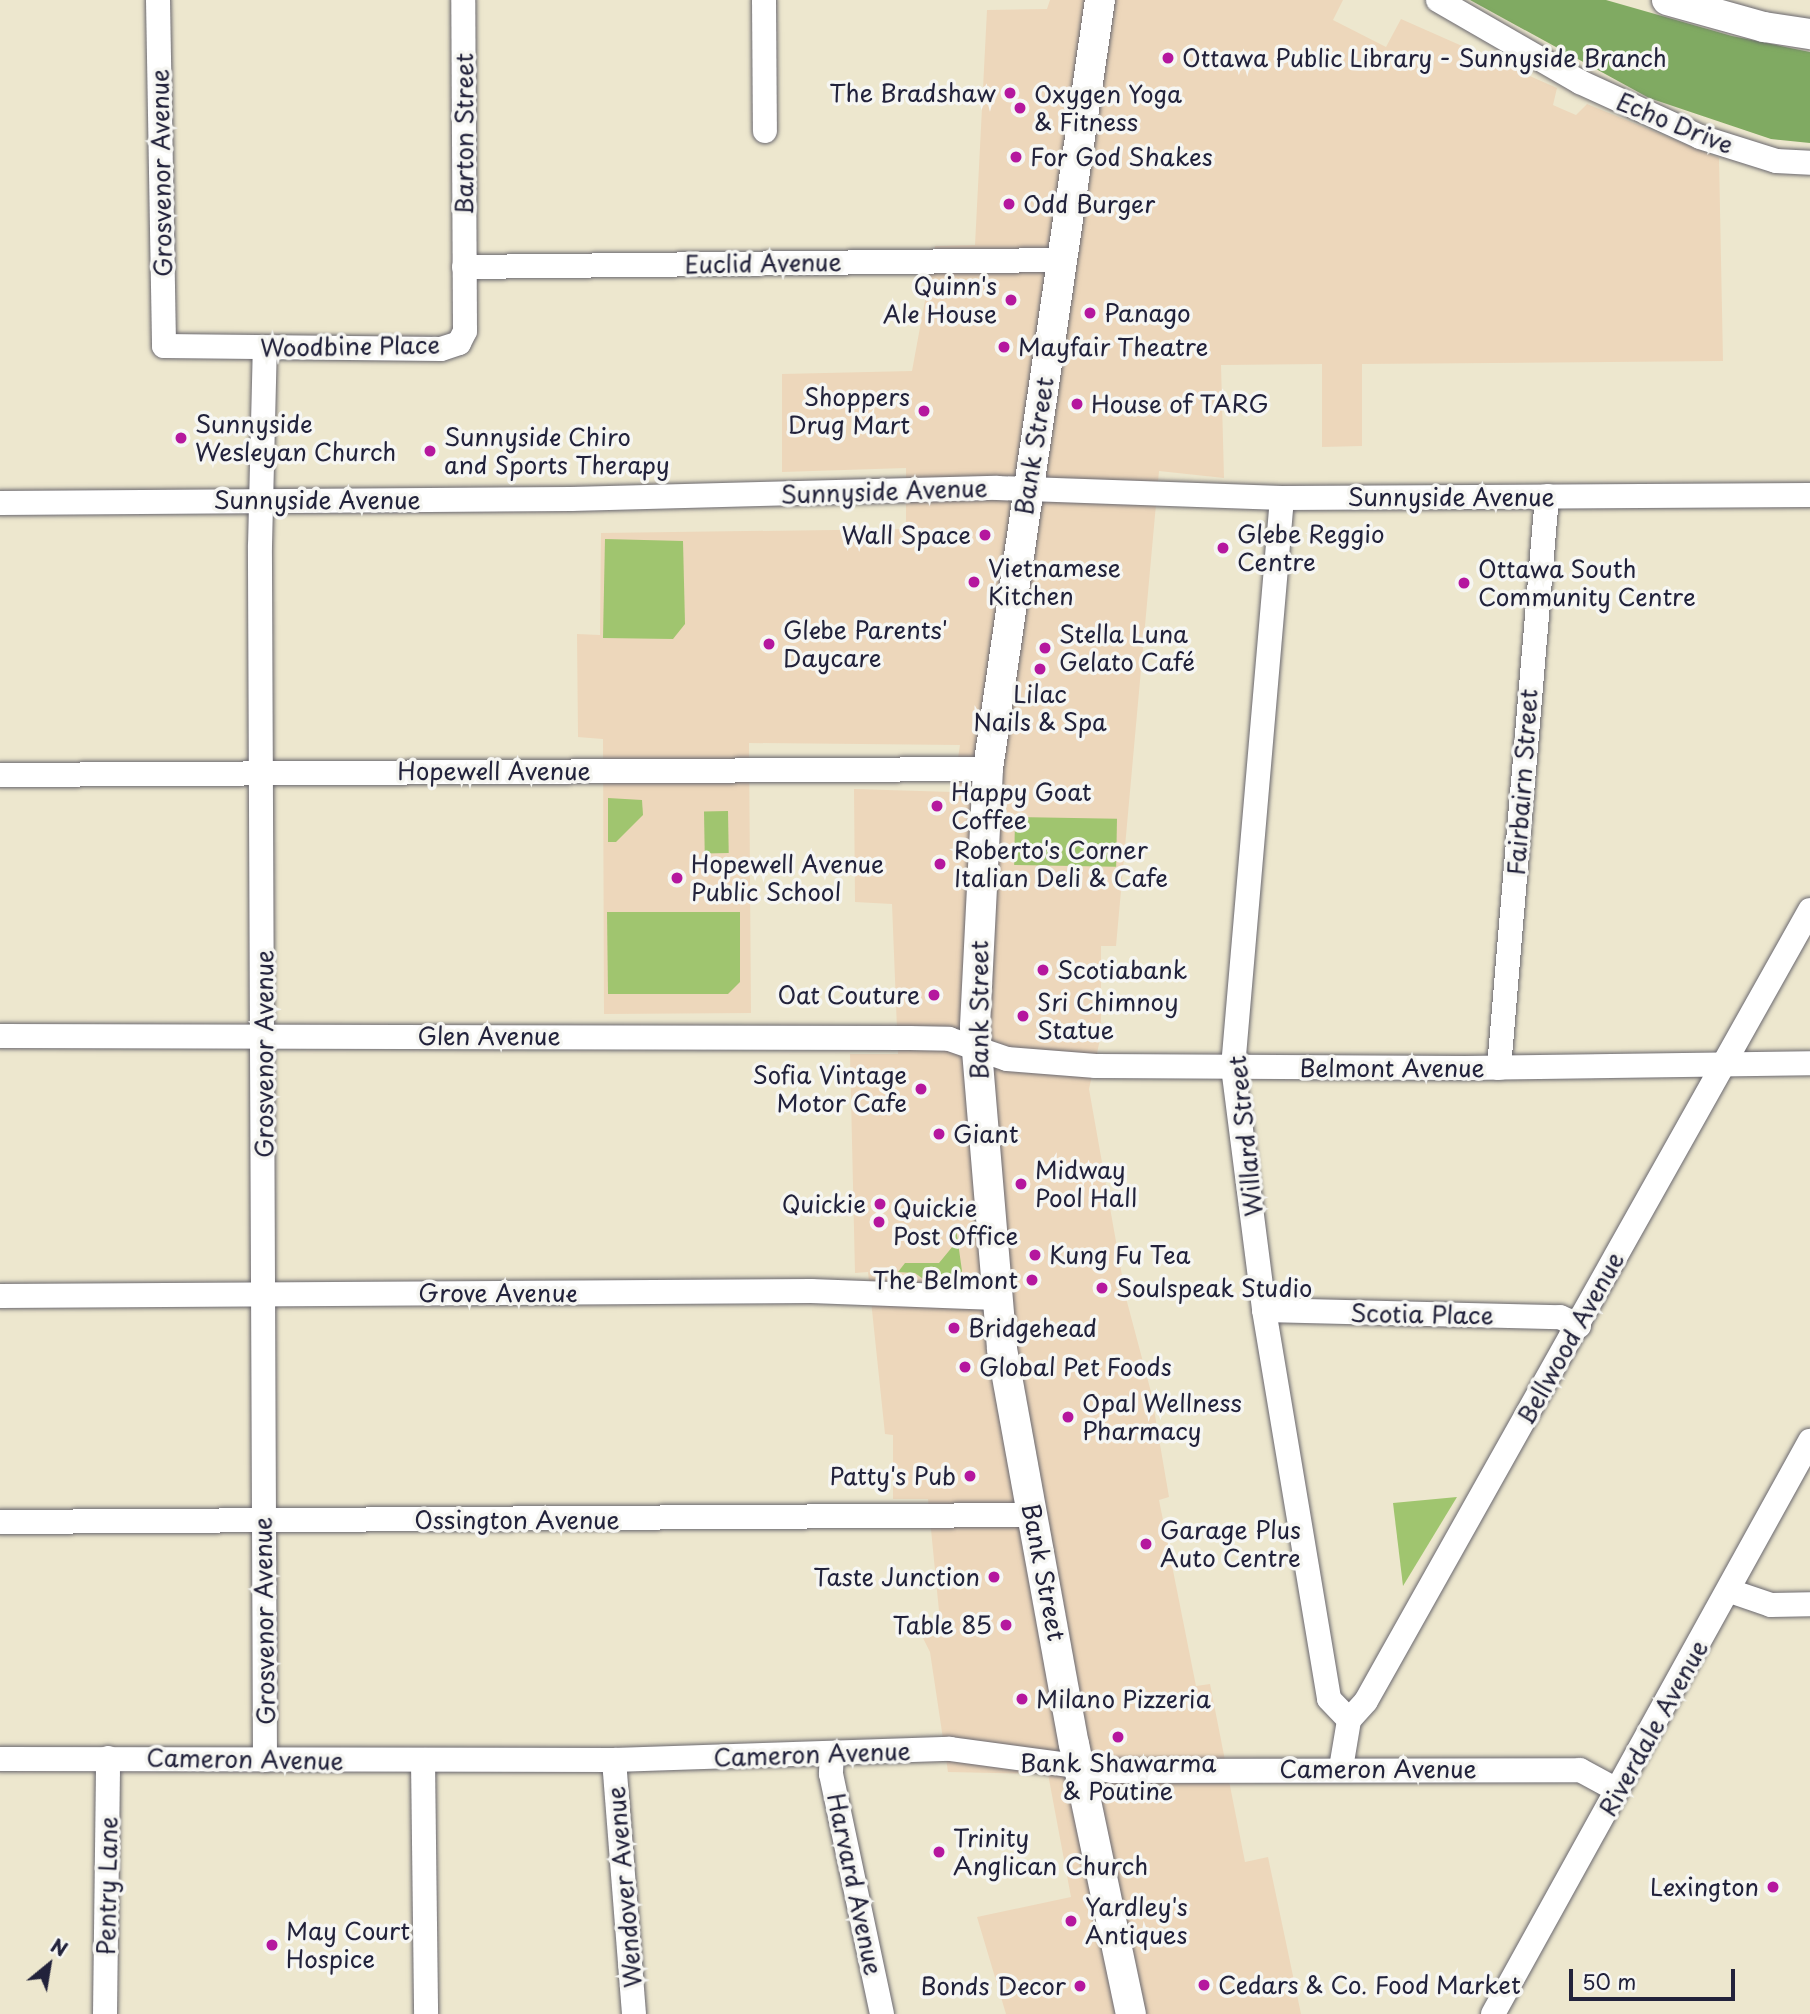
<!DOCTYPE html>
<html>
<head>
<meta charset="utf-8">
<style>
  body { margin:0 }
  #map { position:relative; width:1810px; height:2014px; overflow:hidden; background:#ede7ce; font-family:"Playpen Sans",sans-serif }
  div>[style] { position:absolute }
  .built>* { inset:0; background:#edd7bb }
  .green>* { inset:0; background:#a0c56f; transform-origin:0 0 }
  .forest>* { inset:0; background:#80aa62 }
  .roads { filter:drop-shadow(0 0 2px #69676e) drop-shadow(0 0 2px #69676e) }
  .minor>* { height:24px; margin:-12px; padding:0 12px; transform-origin:12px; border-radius:12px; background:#fff }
  .major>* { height:30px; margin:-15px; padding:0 15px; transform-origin:15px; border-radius:15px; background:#fff }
  .dots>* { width:19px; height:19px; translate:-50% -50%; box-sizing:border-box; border:4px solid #f6f6f2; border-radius:50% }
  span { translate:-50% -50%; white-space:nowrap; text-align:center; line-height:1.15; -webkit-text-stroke:7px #f6f6f2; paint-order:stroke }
  .poi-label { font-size:24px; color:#22223b }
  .left { translate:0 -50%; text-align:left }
  .right { translate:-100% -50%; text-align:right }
  .street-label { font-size:24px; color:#22223b }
  .north { position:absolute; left:14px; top:1930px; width:70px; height:70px; -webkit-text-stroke:5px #f6f6f2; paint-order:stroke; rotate:30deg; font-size:19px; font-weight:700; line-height:28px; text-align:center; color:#22223b }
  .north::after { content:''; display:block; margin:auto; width:24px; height:32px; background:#22223b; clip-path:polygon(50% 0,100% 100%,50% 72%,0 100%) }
  .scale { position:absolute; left:1569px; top:1969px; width:166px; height:32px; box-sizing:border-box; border:4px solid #22223b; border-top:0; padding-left:9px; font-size:21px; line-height:24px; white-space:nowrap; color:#22223b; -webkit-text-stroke:5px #f6f6f2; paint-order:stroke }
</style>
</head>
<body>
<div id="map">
  <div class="built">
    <div style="clip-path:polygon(1050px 0,1343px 0,1333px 20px,1386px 47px,1401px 19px,1557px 88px,1553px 105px,1562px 109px,1576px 115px,1587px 104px,1719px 158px,1723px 361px,1362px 364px,1362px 446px,1322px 447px,1322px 364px,1221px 365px,1224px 478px,1159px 471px,1116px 946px,1101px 946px,1101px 1035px,1089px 1089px,1126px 1298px,1151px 1392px,1169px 1497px,1159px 1500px,1196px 1686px,1210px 1684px,1245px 1862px,1268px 1857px,1301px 2014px,1006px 2014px,977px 1917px,1071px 1897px,1048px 1774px,948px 1772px,930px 1652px,923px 1638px,926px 1628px,940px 1621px,928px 1499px,893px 1499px,893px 1435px,885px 1434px,868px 1272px,855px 1273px,850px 1054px,898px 1054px,892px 904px,855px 902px,854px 789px,953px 792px,960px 745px,749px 743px,751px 1013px,604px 1014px,603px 739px,578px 737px,577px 634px,600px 635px,601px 533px,906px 529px,906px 468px,782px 472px,782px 374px,912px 371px,935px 246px,975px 245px,987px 10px,1047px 9px)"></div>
  </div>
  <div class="green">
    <div style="clip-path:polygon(605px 539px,683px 541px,685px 624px,673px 639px,603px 638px)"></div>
    <div style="clip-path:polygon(608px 798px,642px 800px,643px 815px,616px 842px,608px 842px)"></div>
    <div style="left:728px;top:811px;width:42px;height:24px;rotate:89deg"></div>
    <div style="left:1015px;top:817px;width:102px;height:48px;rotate:1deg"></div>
    <div style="clip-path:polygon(607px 912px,740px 912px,740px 982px,728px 994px,608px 994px)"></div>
    <div style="clip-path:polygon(956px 1228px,962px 1271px,957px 1280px,930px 1284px,915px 1273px,898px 1272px,905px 1263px,939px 1263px,953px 1246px)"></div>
    <div style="clip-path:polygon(1457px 1497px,1403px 1586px,1393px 1503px)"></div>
  </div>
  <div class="forest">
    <div style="clip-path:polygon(1470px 0,1606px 0,1732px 36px,1810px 52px,1810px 143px,1771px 139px,1649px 98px)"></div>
  </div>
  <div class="roads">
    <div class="minor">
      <div style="left:158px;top:0;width:346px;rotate:89deg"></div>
      <div style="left:164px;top:346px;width:277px;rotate:0.6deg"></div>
      <div style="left:441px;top:349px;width:19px;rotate:-18deg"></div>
      <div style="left:459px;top:343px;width:13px;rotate:-63deg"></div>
      <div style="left:465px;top:331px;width:331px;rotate:-90.3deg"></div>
      <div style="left:764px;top:0;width:131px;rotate:89.6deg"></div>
      <div style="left:1438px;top:0;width:164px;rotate:30deg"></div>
      <div style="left:1580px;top:82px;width:132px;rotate:24.6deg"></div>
      <div style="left:1700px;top:137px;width:80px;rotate:17.5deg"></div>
      <div style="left:1776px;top:161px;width:34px;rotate:3deg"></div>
      <div style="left:464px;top:267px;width:597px;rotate:-0.67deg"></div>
      <div style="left:1282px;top:498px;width:571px;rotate:94.92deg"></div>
      <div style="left:1233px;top:1067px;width:245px;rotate:82.7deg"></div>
      <div style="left:1264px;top:1310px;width:394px;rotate:80.5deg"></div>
      <div style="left:1329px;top:1699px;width:29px;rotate:46deg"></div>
      <div style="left:0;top:503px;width:571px;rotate:-0.4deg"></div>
      <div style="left:571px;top:499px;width:426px;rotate:-1.5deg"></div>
      <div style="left:997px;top:488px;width:285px;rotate:2deg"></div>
      <div style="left:1282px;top:498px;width:528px;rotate:-0.33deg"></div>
      <div style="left:0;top:775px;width:988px;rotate:-0.35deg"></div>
      <div style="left:0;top:1036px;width:910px;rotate:0.13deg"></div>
      <div style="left:910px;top:1038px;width:39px;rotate:1deg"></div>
      <div style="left:949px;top:1039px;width:61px;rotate:19deg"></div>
      <div style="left:1007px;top:1059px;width:89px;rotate:4.5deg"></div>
      <div style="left:1096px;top:1066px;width:369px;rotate:0.3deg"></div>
      <div style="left:1465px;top:1068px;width:345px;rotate:-0.8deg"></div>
      <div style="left:1499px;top:1068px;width:574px;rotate:-85.2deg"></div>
      <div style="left:0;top:1296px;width:811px;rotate:-0.35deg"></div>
      <div style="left:811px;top:1291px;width:185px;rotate:2.2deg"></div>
      <div style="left:1264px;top:1310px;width:296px;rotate:1.4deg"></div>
      <div style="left:1560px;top:1317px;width:21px;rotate:25deg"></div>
      <div style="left:0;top:1522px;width:1033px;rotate:-0.39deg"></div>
      <div style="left:1730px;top:1591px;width:43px;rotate:18.9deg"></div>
      <div style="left:1771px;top:1605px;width:39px;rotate:-1deg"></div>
      <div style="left:832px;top:1753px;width:21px;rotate:93deg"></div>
      <div style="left:831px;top:1774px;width:245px;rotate:78deg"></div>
      <div style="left:0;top:1759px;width:614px;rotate:0.09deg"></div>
      <div style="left:614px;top:1760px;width:336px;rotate:-1.9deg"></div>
      <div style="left:950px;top:1749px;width:163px;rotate:7.7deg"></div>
      <div style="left:1112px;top:1771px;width:468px;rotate:-0.1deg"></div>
      <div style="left:1580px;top:1770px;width:42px;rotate:28.4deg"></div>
      <div style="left:265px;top:1760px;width:1214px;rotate:-90.24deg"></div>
      <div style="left:260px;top:546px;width:198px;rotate:-88.6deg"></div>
      <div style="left:423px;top:1760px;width:254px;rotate:89.3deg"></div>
      <div style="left:614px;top:1760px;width:255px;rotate:85.5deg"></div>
      <div style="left:1341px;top:1768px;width:49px;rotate:-80.5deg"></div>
      <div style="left:1349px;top:1720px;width:25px;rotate:-48deg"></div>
      <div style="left:1366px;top:1701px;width:907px;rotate:-60.69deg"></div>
      <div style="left:105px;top:2014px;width:256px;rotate:-89.3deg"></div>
      <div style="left:1493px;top:2014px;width:655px;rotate:-61.05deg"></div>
    </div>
    <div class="major">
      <div style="left:1100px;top:0;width:777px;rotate:98.29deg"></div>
      <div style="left:988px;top:769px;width:258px;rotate:92.9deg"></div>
      <div style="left:975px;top:1027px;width:323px;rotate:85.2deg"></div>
      <div style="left:1002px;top:1349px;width:402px;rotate:79.7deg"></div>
      <div style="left:1074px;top:1744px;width:276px;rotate:78.1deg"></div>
      <div style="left:1667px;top:0;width:101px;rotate:15.6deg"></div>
      <div style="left:1764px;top:27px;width:47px;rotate:8.7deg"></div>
    </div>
  </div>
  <div class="dots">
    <div style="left:1168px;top:58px;background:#b5179e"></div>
    <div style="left:1010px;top:93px;background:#b5179e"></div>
    <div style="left:1020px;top:108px;background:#b5179e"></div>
    <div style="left:1016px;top:157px;background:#b5179e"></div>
    <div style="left:1009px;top:204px;background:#b5179e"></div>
    <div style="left:1011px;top:300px;background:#b5179e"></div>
    <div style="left:1090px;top:313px;background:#b5179e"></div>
    <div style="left:1004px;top:347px;background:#b5179e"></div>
    <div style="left:1077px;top:404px;background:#b5179e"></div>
    <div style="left:924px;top:411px;background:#b5179e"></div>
    <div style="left:181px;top:438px;background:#b5179e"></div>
    <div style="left:430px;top:451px;background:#b5179e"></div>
    <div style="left:985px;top:535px;background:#b5179e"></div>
    <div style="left:1223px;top:548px;background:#b5179e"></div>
    <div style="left:974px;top:582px;background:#b5179e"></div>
    <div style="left:1464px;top:583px;background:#b5179e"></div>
    <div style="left:769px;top:644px;background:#b5179e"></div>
    <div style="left:1045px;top:648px;background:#b5179e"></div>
    <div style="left:1040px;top:669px;background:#b5179e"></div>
    <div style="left:937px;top:806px;background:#b5179e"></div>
    <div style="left:940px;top:864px;background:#b5179e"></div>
    <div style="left:677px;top:878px;background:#b5179e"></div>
    <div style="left:1043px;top:970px;background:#b5179e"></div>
    <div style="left:934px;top:995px;background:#b5179e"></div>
    <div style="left:1023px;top:1016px;background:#b5179e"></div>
    <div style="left:921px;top:1089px;background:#b5179e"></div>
    <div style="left:939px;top:1134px;background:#b5179e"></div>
    <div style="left:1021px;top:1184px;background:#b5179e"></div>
    <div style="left:880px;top:1204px;background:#b5179e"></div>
    <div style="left:879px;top:1222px;background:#b5179e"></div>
    <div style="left:1035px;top:1255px;background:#b5179e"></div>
    <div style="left:1032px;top:1280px;background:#b5179e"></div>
    <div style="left:1102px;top:1288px;background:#b5179e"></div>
    <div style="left:954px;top:1328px;background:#b5179e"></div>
    <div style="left:965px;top:1367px;background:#b5179e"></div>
    <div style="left:1068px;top:1417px;background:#b5179e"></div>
    <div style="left:970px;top:1476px;background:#b5179e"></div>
    <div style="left:1146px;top:1544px;background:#b5179e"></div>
    <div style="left:994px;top:1577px;background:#b5179e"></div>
    <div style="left:1006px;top:1625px;background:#b5179e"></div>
    <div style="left:1022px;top:1699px;background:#b5179e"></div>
    <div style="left:1118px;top:1737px;background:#b5179e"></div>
    <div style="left:939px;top:1852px;background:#b5179e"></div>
    <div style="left:1773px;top:1887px;background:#b5179e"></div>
    <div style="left:1071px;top:1921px;background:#b5179e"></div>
    <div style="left:272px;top:1945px;background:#b5179e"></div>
    <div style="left:1204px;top:1985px;background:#b5179e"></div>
    <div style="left:1080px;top:1986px;background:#b5179e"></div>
  </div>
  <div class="poi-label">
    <span class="left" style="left:1182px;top:58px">Ottawa Public Library - Sunnyside Branch</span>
    <span class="right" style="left:996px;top:93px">The Bradshaw</span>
    <span class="left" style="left:1034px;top:108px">Oxygen Yoga<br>&amp; Fitness</span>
    <span class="left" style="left:1030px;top:157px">For God Shakes</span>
    <span class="left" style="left:1023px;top:204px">Odd Burger</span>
    <span class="right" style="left:997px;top:300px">Quinn's<br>Ale House</span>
    <span class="left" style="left:1104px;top:313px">Panago</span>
    <span class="left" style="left:1018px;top:347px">Mayfair Theatre</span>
    <span class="right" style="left:910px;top:411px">Shoppers<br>Drug Mart</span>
    <span class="left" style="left:1091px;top:404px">House of TARG</span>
    <span class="left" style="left:195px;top:438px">Sunnyside<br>Wesleyan Church</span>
    <span class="left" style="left:444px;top:451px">Sunnyside Chiro<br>and Sports Therapy</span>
    <span class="left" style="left:1237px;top:548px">Glebe Reggio<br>Centre</span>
    <span class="right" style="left:971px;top:535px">Wall Space</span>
    <span class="left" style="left:988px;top:582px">Vietnamese<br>Kitchen</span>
    <span class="left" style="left:1478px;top:583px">Ottawa South<br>Community Centre</span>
    <span class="left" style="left:783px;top:644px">Glebe Parents'<br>Daycare</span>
    <span class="left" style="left:1059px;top:648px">Stella Luna<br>Gelato Café</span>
    <span style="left:1040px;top:708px">Lilac<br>Nails &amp; Spa</span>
    <span class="left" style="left:951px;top:806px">Happy Goat<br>Coffee</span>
    <span class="left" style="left:954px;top:864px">Roberto's Corner<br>Italian Deli &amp; Cafe</span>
    <span class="left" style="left:691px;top:878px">Hopewell Avenue<br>Public School</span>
    <span class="left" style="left:1057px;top:970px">Scotiabank</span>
    <span class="right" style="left:920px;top:995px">Oat Couture</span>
    <span class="left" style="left:1037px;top:1016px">Sri Chimnoy<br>Statue</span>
    <span class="right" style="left:907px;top:1089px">Sofia Vintage<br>Motor Cafe</span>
    <span class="left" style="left:953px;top:1134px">Giant</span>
    <span class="left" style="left:1035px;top:1184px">Midway<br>Pool Hall</span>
    <span class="right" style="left:866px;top:1204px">Quickie</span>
    <span class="left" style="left:893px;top:1222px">Quickie<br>Post Office</span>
    <span class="left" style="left:1049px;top:1255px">Kung Fu Tea</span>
    <span class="right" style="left:1018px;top:1280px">The Belmont</span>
    <span class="left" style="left:1116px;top:1288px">Soulspeak Studio</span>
    <span class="left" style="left:968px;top:1328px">Bridgehead</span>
    <span class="left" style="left:979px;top:1367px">Global Pet Foods</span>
    <span class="left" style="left:1082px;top:1417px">Opal Wellness<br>Pharmacy</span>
    <span class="right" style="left:956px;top:1476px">Patty's Pub</span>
    <span class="left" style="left:1160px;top:1544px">Garage Plus<br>Auto Centre</span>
    <span class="right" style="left:980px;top:1577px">Taste Junction</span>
    <span class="right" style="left:992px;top:1625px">Table 85</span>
    <span class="left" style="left:1036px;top:1699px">Milano Pizzeria</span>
    <span style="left:1118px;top:1777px">Bank Shawarma<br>&amp; Poutine</span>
    <span class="left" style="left:953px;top:1852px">Trinity<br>Anglican Church</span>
    <span class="right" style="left:1759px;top:1887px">Lexington</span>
    <span class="left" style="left:1085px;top:1921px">Yardley's<br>Antiques</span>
    <span class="left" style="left:286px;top:1945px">May Court<br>Hospice</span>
    <span class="left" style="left:1218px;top:1985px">Cedars &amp; Co. Food Market</span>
    <span class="right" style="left:1066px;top:1986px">Bonds Decor</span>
  </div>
  <div class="street-label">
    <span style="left:1675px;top:123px;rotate:22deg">Echo Drive</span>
    <span style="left:464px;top:134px;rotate:-90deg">Barton Street</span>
    <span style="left:161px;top:173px;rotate:-91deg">Grosvenor Avenue</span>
    <span style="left:763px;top:263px;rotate:-1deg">Euclid Avenue</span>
    <span style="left:350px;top:346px;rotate:-1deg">Woodbine Place</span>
    <span style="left:1034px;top:446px;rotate:-81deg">Bank Street</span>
    <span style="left:884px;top:491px;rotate:-2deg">Sunnyside Avenue</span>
    <span style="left:1451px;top:497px">Sunnyside Avenue</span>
    <span style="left:317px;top:500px">Sunnyside Avenue</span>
    <span style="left:494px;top:771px">Hopewell Avenue</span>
    <span style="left:1522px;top:782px;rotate:-86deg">Fairbairn Street</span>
    <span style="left:979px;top:1010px;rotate:-90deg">Bank Street</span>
    <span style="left:489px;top:1036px">Glen Avenue</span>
    <span style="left:264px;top:1054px;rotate:-90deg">Grosvenor Avenue</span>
    <span style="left:1392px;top:1068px">Belmont Avenue</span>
    <span style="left:1245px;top:1136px;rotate:-96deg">Willard Street</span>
    <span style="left:498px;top:1293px">Grove Avenue</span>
    <span style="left:1422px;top:1314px;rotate:1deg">Scotia Place</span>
    <span style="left:1570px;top:1338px;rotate:-61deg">Bellwood Avenue</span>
    <span style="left:517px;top:1520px">Ossington Avenue</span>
    <span style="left:1044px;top:1572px;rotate:79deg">Bank Street</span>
    <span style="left:264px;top:1621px;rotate:-91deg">Grosvenor Avenue</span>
    <span style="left:1653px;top:1728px;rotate:-61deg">Riverdale Avenue</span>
    <span style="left:812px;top:1754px;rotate:-2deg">Cameron Avenue</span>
    <span style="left:245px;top:1759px;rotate:1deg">Cameron Avenue</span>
    <span style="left:1378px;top:1769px">Cameron Avenue</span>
    <span style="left:855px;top:1884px;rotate:78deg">Harvard Avenue</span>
    <span style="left:107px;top:1886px;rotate:-89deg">Pentry Lane</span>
    <span style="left:624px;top:1887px;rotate:-95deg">Wendover Avenue</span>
  </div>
  <div class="north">N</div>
  <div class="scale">50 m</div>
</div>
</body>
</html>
